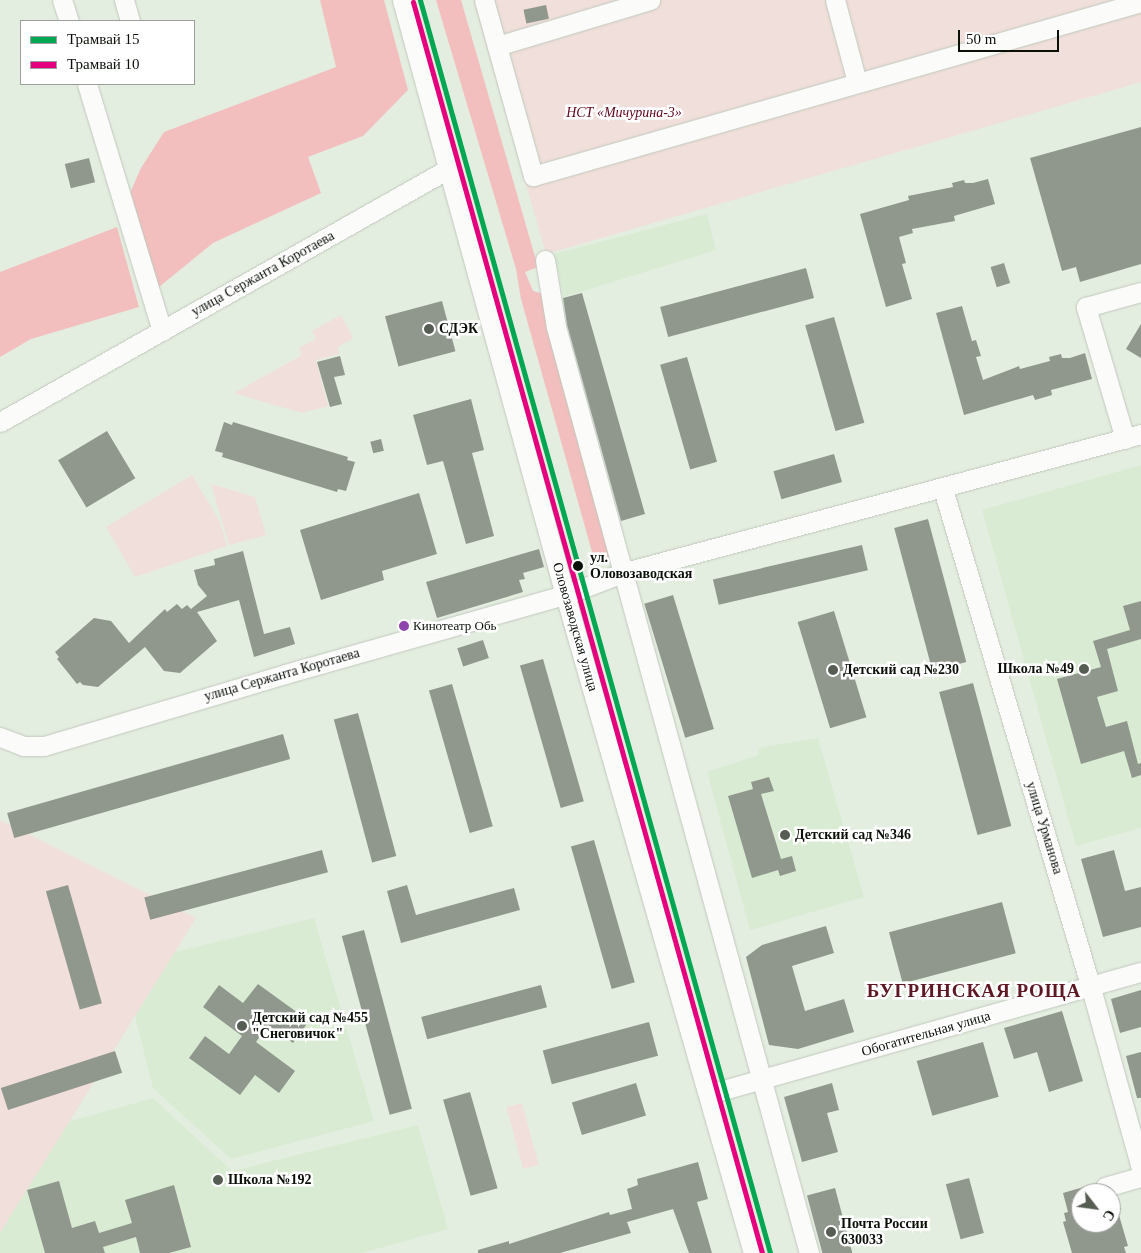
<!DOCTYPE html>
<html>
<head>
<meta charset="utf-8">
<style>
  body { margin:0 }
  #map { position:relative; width:1141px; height:1253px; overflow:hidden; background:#e4eee0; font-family:Georgia,serif }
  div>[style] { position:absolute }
  .built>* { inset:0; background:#d9ebd3 }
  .green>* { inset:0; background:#f0dfda; transform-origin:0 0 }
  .forest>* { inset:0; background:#f2bfbe }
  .building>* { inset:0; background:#90978d; transform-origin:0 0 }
  .roads { filter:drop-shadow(0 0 1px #c0c8bd) drop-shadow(0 0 1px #c0c8bd) }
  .minor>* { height:19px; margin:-9.5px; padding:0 9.5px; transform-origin:9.5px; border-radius:9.5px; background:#fbfcfa }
  .tram-1>* { height:5px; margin:-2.5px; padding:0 2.5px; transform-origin:2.5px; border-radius:2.5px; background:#00a651 }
  .tram-2>* { height:5px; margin:-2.5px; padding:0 2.5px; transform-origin:2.5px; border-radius:2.5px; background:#e5007d }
  .dots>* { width:14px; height:14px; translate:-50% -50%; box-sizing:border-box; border:2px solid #fff; border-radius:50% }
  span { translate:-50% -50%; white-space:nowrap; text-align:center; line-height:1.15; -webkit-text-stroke:5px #fff; paint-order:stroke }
  .bus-label { font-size:13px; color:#0a1008 }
  .left { translate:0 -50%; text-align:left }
  .park-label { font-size:14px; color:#5f021c; font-style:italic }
  .street-label { font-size:14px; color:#0a1008 }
  .poi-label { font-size:14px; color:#0a1008; font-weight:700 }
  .right { translate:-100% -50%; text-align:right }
  .stop-label { font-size:14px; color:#0a1008; font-weight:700 }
  .district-label { font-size:19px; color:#5d1824; font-weight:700; letter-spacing:1px }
  .legend { position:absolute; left:20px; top:20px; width:175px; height:65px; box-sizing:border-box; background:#fff; border:1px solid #9d9f9c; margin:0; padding:6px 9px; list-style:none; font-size:15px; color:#0a1008 }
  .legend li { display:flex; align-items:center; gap:10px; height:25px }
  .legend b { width:25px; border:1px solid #9d9f9c }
  .north { position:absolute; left:1071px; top:1183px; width:50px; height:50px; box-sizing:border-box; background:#fff; border:1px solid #9d9f9c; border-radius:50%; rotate:120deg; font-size:14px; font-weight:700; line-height:20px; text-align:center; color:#0a1008 }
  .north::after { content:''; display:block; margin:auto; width:18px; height:22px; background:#565e54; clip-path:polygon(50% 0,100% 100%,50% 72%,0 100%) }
  .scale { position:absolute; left:958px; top:30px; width:101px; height:22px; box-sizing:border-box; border:2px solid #0a1008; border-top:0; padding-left:6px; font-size:15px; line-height:18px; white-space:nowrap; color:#0a1008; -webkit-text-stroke:4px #fff; paint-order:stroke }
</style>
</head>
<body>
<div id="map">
  <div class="built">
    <div style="clip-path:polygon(707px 214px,716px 250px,564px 297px,554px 254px)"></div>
    <div style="clip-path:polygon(1141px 465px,1141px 828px,1076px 846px,982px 510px)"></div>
    <div style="clip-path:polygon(818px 738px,864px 897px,750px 930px,707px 772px,759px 755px,758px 748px)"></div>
    <div style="clip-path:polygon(314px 918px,374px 1121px,231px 1159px,153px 1088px,122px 965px)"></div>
    <div style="clip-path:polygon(153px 1098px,232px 1171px,418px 1125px,448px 1229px,362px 1253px,0 1253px,0 1141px)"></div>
  </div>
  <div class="green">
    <div style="clip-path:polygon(473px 0,1141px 0,1141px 82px,546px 254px)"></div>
    <div style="clip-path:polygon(341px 315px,353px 338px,338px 347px,339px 354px,316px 360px,328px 406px,302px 413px,234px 393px,302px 355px,299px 348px,316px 339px,312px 331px)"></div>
    <div style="clip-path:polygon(192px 475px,220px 522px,227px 546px,135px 577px,106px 527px)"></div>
    <div style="clip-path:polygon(211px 484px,255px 497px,266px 535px,229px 545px)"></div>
    <div style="clip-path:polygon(0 820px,196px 918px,0 1233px)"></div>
    <div style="left:522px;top:1103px;width:64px;height:16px;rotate:75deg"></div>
  </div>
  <div class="forest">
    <div style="clip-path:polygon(320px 0,384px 0,408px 90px,363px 136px,308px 157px,321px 193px,213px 243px,159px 287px,149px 288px,126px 202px,141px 168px,164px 132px,336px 67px)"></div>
    <div style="clip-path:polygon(436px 0,461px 0,538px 267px,525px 272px,533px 291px,544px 294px,611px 562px,594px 559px,521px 299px,516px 269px)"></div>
    <div style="clip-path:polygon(117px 227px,139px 307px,31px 339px,0 357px,0 272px)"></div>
  </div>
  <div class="building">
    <div style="left:546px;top:5px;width:14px;height:23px;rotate:78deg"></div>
    <div style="clip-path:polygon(1141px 127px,1141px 264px,1080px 282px,1076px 267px,1062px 271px,1030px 158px)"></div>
    <div style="left:89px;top:158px;width:25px;height:25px;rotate:76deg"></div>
    <div style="clip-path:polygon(988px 179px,995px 204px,954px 216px,955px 221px,912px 229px,913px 233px,899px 237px,906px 263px,902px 264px,912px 299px,886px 307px,860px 214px,909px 200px,908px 196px,953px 187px,952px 183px,964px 180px,965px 183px,973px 183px)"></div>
    <div style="left:1004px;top:263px;width:21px;height:14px;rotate:73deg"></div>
    <div style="left:806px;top:268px;width:31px;height:151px;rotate:75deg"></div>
    <div style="clip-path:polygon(582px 293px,645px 514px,621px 521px,567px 325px,563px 298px)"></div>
    <div style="left:442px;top:301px;width:52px;height:59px;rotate:75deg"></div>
    <div style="clip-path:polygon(962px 306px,972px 341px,976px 340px,981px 356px,976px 357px,983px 380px,1019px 366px,1020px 369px,1050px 361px,1049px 357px,1061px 354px,1062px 358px,1070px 358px,1085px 353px,1092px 379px,1051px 390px,1052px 395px,1035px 400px,1033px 395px,964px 415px,936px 313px)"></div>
    <div style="left:834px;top:317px;width:110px;height:30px;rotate:74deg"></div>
    <div style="clip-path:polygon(1141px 324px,1141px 358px,1126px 349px)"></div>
    <div style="clip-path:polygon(340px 356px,345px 375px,334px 377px,342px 404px,330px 407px,317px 362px)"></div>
    <div style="left:687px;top:357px;width:109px;height:28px;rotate:74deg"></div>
    <div style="clip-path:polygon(471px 399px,484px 450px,472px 453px,494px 536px,466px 544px,443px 461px,427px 465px,413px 415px)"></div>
    <div style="clip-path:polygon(224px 422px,232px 425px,233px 422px,348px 457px,347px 460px,355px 462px,346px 491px,338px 489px,337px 492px,222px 457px,223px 453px,215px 451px)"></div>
    <div style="left:107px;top:431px;width:55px;height:57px;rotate:59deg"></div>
    <div style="left:381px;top:439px;width:12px;height:11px;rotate:76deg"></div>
    <div style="left:834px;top:454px;width:29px;height:63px;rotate:74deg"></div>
    <div style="clip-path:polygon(419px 493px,437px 554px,382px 571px,384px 580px,321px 600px,300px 530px)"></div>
    <div style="left:928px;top:519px;width:148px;height:35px;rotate:75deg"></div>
    <div style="left:862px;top:545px;width:26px;height:153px;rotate:77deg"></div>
    <div style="clip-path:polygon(539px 549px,544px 567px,523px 573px,525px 579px,519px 580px,523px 592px,437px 618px,426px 582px)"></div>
    <div style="clip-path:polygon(243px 551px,264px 634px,290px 627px,295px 644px,254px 657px,239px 600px,197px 612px,217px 641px,180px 673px,164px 671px,145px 647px,98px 687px,83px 685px,80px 682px,77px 684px,57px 659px,59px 657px,55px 652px,94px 618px,111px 621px,129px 643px,165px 609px,167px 612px,177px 604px,182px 609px,187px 605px,191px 609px,207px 596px,198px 585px,194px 570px,215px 565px,214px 559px)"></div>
    <div style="left:673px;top:595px;width:140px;height:30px;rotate:73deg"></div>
    <div style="clip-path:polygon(1141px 601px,1141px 639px,1107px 649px,1118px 691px,1097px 697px,1106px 727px,1127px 721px,1138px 764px,1141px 763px,1141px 775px,1132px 778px,1124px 751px,1081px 764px,1057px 679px,1101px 667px,1093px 641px,1130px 630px,1123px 606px)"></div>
    <div style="left:834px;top:611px;width:111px;height:38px;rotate:73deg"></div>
    <div style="left:483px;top:640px;width:19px;height:27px;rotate:72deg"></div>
    <div style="left:543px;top:659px;width:148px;height:24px;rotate:74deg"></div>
    <div style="left:973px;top:683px;width:148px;height:35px;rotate:75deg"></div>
    <div style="left:452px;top:684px;width:148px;height:24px;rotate:74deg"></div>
    <div style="left:358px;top:713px;width:148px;height:25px;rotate:75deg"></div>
    <div style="left:283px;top:734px;width:26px;height:287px;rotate:74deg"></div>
    <div style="clip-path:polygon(769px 777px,774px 791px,761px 794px,781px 859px,792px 856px,796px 871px,780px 876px,778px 870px,752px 878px,728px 796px,753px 789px,751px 782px)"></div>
    <div style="left:594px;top:840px;width:148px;height:24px;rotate:74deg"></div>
    <div style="left:322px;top:850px;width:23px;height:184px;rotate:75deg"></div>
    <div style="clip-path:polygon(1114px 850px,1125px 891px,1141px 887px,1141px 927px,1103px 937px,1081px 859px)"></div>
    <div style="left:68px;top:885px;width:123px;height:23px;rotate:74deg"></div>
    <div style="clip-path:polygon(407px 885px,416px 915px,514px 888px,520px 910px,401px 943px,387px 891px)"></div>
    <div style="left:1002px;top:902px;width:53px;height:117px;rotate:75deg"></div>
    <div style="clip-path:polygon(826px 926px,834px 953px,792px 966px,805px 1011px,844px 999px,854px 1032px,798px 1049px,769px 1045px,746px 957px,762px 945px)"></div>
    <div style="left:364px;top:930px;width:185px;height:23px;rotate:75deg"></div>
    <div style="clip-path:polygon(258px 984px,309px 1021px,293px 1043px,268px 1025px,256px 1042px,295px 1071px,279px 1093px,255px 1075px,240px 1095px,189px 1058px,205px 1036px,229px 1054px,242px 1036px,203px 1007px,219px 985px,243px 1003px)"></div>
    <div style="left:541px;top:985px;width:23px;height:124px;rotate:75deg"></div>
    <div style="clip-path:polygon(1141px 990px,1141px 1027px,1120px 1033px,1111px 999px)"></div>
    <div style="clip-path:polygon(1062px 1011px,1083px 1081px,1049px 1092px,1037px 1052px,1014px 1059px,1004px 1028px)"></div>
    <div style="left:649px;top:1022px;width:35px;height:110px;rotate:75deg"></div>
    <div style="left:983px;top:1042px;width:57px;height:69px;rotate:74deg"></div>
    <div style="left:115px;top:1051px;width:23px;height:120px;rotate:72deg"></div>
    <div style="clip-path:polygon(1141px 1052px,1141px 1098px,1137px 1098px,1126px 1056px)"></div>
    <div style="left:636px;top:1083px;width:34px;height:67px;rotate:73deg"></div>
    <div style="clip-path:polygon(832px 1083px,839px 1110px,827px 1113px,838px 1152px,802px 1162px,784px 1097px)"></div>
    <div style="left:470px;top:1092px;width:100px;height:28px;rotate:74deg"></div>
    <div style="clip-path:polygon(698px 1162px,708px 1199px,697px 1202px,712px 1253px,689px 1253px,673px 1209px,627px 1222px,631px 1233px,560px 1253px,478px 1253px,478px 1250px,509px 1241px,509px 1244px,609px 1212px,610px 1215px,632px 1209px,627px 1189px,638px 1185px,637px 1179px)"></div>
    <div style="left:969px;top:1178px;width:57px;height:24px;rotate:75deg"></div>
    <div style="clip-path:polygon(59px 1181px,72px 1228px,95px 1221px,99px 1233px,132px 1223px,125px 1200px,174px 1185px,191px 1247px,169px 1253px,140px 1253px,136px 1237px,103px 1247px,105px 1253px,45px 1253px,27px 1190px)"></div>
    <div style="clip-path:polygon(1094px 1184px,1096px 1193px,1081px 1193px,1081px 1223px,1111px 1223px,1111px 1199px,1114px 1198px,1128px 1246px,1124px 1247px,1126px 1253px,1072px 1253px,1063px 1222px,1066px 1221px,1064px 1213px,1068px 1212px,1063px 1193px)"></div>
    <div style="left:835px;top:1188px;width:67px;height:29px;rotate:75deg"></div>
  </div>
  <div class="roads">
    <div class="minor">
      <div style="left:62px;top:0;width:22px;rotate:72deg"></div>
      <div style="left:124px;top:0;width:22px;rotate:74deg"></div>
      <div style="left:402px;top:0;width:617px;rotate:74.68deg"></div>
      <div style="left:565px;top:595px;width:684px;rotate:74.05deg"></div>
      <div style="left:484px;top:0;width:183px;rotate:74.4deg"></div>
      <div style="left:533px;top:176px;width:632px;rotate:-15.97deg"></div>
      <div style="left:835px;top:0;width:85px;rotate:75deg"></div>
      <div style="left:497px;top:46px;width:160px;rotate:-16.7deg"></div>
      <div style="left:87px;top:84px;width:258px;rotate:73.1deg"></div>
      <div style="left:545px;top:260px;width:68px;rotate:80.7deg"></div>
      <div style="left:556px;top:327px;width:960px;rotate:74.72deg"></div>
      <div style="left:0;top:422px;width:515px;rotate:-29.45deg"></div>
      <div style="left:1125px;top:439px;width:138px;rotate:-106.5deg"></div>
      <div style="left:1086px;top:307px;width:57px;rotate:-15.3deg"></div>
      <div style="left:943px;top:489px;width:520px;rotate:73.48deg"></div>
      <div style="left:1091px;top:988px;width:187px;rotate:74.5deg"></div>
      <div style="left:0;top:737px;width:25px;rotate:21deg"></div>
      <div style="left:23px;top:746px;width:21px"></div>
      <div style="left:44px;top:746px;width:252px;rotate:-16.6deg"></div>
      <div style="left:285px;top:674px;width:291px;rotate:-15.8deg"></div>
      <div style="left:565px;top:595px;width:64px;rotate:-21deg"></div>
      <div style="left:625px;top:572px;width:534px;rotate:-14.97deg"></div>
      <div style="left:709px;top:1094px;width:449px;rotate:-15.8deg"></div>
      <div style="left:1105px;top:1187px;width:37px;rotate:-16deg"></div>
    </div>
  </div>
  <div class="tram-1">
    <div style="left:420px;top:0;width:1301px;rotate:74.39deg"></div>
  </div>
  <div class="tram-2">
    <div style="left:413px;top:2px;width:1299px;rotate:74.41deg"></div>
  </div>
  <div class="dots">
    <div style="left:429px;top:329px;background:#565e54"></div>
    <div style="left:578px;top:566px;background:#0a1008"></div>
    <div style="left:404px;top:626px;background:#8e44ad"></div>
    <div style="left:1084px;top:669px;background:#565e54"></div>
    <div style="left:833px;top:670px;background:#565e54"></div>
    <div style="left:785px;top:835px;background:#565e54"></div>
    <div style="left:242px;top:1026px;background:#565e54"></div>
    <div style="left:218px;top:1180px;background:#565e54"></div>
    <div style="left:831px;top:1232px;background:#565e54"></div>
  </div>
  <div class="bus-label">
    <span class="left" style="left:413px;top:626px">Кинотеатр Обь</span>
  </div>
  <div class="park-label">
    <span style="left:624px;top:113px">НСТ «Мичурина-3»</span>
  </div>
  <div class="street-label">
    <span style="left:263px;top:274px;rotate:-29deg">улица Сержанта Коротаева</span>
    <span style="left:575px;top:627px;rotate:74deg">Оловозаводская улица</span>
    <span style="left:282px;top:675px;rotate:-16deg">улица Сержанта Коротаева</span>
    <span style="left:1044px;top:828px;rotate:73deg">улица Урманова</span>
    <span style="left:926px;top:1034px;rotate:-16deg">Обогатительная улица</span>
  </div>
  <div class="poi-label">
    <span class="left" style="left:439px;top:329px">СДЭК</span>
    <span class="right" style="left:1074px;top:669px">Школа №49</span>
    <span class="left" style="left:843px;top:670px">Детский сад №230</span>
    <span class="left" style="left:795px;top:835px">Детский сад №346</span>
    <span class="left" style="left:252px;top:1026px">Детский сад №455<br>"Снеговичок"</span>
    <span class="left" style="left:228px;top:1180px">Школа №192</span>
    <span class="left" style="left:841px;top:1232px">Почта России<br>630033</span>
  </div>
  <div class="stop-label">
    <span class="left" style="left:590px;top:566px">ул.<br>Оловозаводская</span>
  </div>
  <div class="district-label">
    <span style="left:974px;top:991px">БУГРИНСКАЯ РОЩА</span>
  </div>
  <ul class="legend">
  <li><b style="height:6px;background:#00a651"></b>Трамвай 15</li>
  <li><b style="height:6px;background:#e5007d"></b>Трамвай 10</li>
  </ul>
  <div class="north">С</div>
  <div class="scale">50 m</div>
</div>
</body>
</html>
